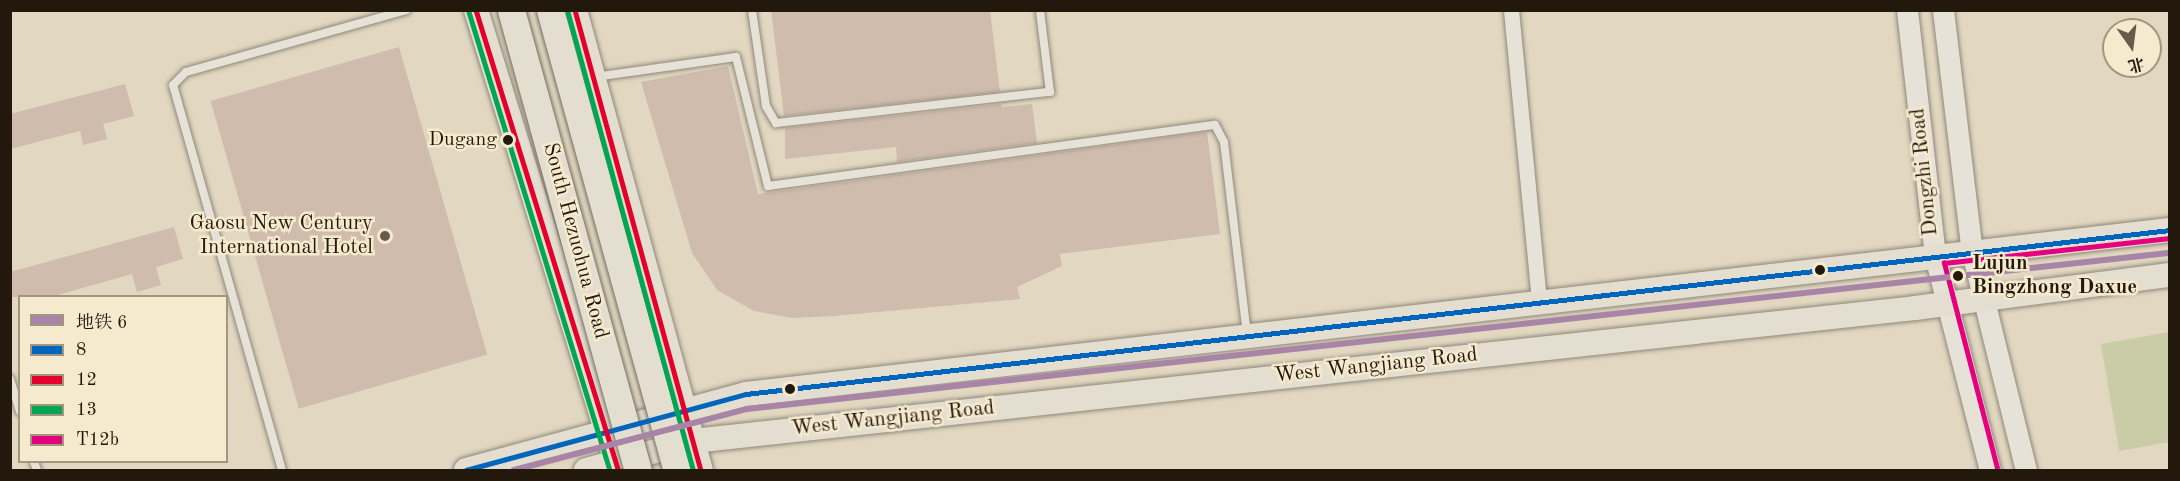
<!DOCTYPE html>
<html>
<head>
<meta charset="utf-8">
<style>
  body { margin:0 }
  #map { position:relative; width:2180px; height:481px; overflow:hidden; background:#e2d8c1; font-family:"Old Standard TT","Noto Serif SC",serif }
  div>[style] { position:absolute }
  .green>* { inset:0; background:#c9cca7 }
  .building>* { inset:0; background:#d0bcad; transform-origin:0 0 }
  .roads { filter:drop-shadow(0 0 2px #8f887a) drop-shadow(0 0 2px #8f887a) }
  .lane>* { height:8px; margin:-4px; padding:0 4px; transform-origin:4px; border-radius:4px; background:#e7e2d7 }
  .street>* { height:15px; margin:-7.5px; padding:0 7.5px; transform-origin:7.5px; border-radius:7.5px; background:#e7e2d7 }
  .secondary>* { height:21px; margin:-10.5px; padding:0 10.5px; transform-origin:10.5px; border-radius:10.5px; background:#e7e2d7 }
  .primary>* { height:24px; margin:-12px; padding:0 12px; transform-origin:12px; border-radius:12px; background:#e4ded0 }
  .bridges { filter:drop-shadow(0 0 2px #756e61) drop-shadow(0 0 2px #756e61) }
  .highway-bridge>* { height:27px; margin:-13.5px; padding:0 13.5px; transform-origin:13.5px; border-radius:13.5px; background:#e4ded0 }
  .bus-1>* { height:4.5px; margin:-2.25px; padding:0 2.25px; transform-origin:2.25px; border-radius:2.25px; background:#0065bd }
  .bus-2>* { height:4.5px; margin:-2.25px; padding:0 2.25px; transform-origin:2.25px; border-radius:2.25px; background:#e4002b }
  .bus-3>* { height:4.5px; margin:-2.25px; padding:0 2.25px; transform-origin:2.25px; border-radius:2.25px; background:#00a651 }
  .bus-4>* { height:4.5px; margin:-2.25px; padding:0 2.25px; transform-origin:2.25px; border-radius:2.25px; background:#e5007d }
  .metro-1>* { height:6px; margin:-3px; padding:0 3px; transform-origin:3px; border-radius:3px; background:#a884a6 }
  .dots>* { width:16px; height:16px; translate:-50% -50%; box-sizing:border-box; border:3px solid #f5eace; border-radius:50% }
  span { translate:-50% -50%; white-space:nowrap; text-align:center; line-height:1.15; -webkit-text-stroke:5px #f5eace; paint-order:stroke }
  .bus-label { font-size:20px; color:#22180c }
  .right { translate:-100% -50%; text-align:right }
  .street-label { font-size:21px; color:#22180c }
  .poi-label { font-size:21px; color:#22180c }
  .stop-label { font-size:21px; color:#22180c; font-weight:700 }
  .left { translate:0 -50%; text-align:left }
  .frame { position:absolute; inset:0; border:12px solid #22180c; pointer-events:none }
  .legend { position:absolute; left:18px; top:295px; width:210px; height:168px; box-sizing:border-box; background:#f5eace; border:2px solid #a19680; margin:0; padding:8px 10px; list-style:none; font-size:18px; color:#22180c }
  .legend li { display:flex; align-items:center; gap:12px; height:30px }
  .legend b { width:30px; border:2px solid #a19680 }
  .north { position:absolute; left:2102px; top:18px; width:60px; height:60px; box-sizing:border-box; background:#f5eace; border:2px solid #a19680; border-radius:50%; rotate:166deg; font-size:16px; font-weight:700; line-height:24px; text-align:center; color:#22180c }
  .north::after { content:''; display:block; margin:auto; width:21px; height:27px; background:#655b4b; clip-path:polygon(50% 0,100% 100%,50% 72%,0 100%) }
</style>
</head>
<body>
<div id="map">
  <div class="green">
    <div style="clip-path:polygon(2169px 332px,2169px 442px,2119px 451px,2101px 344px)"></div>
  </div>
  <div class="building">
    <div style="clip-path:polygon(771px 10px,990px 10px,1000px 92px,784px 116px)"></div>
    <div style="left:399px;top:47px;width:320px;height:196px;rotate:74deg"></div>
    <div style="clip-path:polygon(728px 66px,758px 194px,1207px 132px,1220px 234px,1060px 254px,1062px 266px,1017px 287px,1020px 299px,834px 316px,793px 318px,754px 311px,717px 290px,692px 253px,641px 82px)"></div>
    <div style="clip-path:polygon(125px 84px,134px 116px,103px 124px,107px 139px,83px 145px,80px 131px,10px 149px,10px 114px)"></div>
    <div style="clip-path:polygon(1001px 104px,1002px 107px,1032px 104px,1037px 143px,897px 162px,896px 147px,785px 159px,785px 128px)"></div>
    <div style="clip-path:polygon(174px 227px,183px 259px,156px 267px,161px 285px,137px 292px,132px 274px,51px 297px,10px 297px,10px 272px)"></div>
  </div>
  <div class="roads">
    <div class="lane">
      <div style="left:752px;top:10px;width:97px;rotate:81.7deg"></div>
      <div style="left:766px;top:106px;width:20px;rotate:60deg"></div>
      <div style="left:776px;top:123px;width:276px;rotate:-6.5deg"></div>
      <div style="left:1050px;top:92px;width:83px;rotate:-97deg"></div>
      <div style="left:595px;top:77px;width:142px;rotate:-8.1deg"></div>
      <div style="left:736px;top:57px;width:133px;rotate:76.1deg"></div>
      <div style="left:768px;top:186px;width:451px;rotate:-7.8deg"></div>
      <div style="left:1215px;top:125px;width:19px;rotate:62deg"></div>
      <div style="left:1224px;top:142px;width:193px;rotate:83.2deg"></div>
      <div style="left:10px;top:379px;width:34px;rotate:73deg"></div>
      <div style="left:34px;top:462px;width:9px;rotate:69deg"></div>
      <div style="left:282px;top:470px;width:400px;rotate:-105.8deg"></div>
      <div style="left:173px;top:85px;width:18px;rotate:-45deg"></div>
      <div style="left:186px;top:72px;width:229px;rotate:-15.7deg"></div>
    </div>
    <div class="street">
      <div style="left:1511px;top:10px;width:293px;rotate:84.5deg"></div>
    </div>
    <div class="secondary">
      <div style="left:1907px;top:10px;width:248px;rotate:83.5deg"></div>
      <div style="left:1935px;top:256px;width:221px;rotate:75.6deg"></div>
      <div style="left:1943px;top:10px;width:244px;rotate:83.2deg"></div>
      <div style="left:1972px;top:252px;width:225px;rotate:76.1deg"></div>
    </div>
    <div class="primary">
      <div style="left:476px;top:10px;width:457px;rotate:72.8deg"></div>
      <div style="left:575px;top:10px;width:477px;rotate:74.7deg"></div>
      <div style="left:466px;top:470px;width:290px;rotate:-15.2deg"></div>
      <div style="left:746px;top:394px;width:1433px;rotate:-6.57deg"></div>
      <div style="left:586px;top:470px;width:111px;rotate:-15.2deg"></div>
      <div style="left:693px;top:441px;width:1229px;rotate:-6.21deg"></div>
      <div style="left:1915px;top:308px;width:257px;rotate:-7.4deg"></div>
    </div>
  </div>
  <div class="bridges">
    <div class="highway-bridge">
      <div style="left:511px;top:10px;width:477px;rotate:74.6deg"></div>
      <div style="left:550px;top:10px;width:477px;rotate:74.6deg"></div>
    </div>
  </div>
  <div class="bus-1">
    <div style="left:466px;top:470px;width:290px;rotate:-15.2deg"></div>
    <div style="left:746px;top:394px;width:1433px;rotate:-6.57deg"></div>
  </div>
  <div class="bus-2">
    <div style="left:476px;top:10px;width:481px;rotate:72.8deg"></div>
    <div style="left:575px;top:10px;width:477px;rotate:74.7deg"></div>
  </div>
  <div class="bus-3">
    <div style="left:469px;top:12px;width:479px;rotate:72.9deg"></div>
    <div style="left:568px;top:12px;width:475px;rotate:74.7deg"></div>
  </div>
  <div class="bus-4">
    <div style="left:1997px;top:468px;width:212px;rotate:-104.5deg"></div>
    <div style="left:1944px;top:263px;width:227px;rotate:-6.3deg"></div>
  </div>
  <div class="metro-1">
    <div style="left:514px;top:470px;width:241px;rotate:-14.7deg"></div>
    <div style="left:747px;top:409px;width:1432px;rotate:-6.26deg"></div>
  </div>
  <div class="dots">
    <div style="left:508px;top:140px;background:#22180c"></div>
    <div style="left:385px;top:236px;background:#655b4b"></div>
    <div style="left:1820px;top:270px;background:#22180c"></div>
    <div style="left:1958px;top:276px;background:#22180c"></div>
    <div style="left:790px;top:389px;background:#22180c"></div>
  </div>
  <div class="bus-label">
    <span class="right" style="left:497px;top:140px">Dugang</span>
  </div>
  <div class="street-label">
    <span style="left:1925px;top:172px;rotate:-96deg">Dongzhi Road</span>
    <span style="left:575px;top:241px;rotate:75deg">South Hezuohua Road</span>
    <span style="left:1376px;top:366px;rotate:-6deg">West Wangjiang Road</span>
    <span style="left:893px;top:419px;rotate:-6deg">West Wangjiang Road</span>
  </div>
  <div class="poi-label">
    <span class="right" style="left:373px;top:236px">Gaosu New Century<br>International Hotel</span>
  </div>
  <div class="stop-label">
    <span class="left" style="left:1972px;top:276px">Lujun<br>Bingzhong Daxue</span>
  </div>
  <div class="frame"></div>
  <ul class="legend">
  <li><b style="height:8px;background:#a884a6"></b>地铁 6</li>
  <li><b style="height:8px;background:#0065bd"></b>8</li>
  <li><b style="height:8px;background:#e4002b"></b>12</li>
  <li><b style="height:8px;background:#00a651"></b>13</li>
  <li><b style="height:8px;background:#e5007d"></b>T12b</li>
  </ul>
  <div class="north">北</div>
</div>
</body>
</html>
